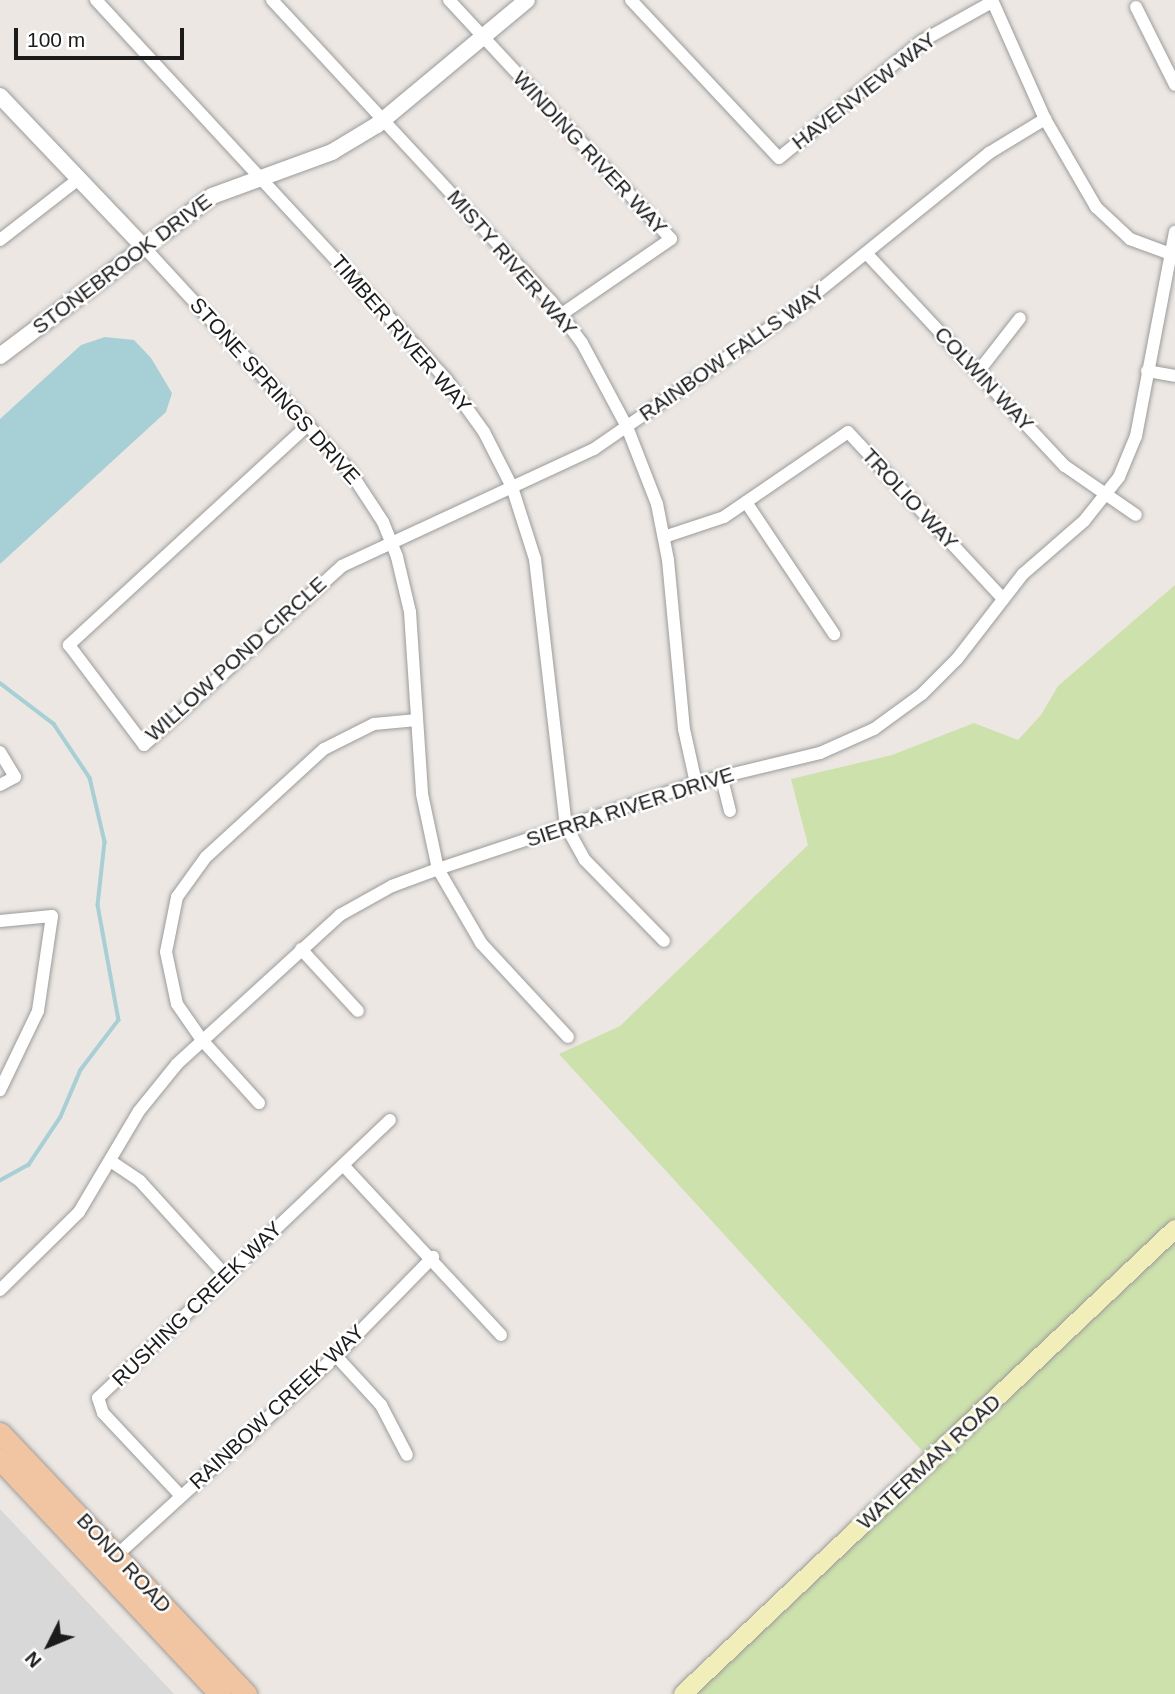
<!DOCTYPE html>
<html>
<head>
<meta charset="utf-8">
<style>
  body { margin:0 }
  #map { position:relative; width:1175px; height:1694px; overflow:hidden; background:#ece7e2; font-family:Helvetica,sans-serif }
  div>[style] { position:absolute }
  .residential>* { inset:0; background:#d9d8d8 }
  .grass>* { inset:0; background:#cde1ac }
  .water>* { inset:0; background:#a6d0d5 }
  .stream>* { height:3.5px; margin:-1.75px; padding:0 1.75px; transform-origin:1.75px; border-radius:1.75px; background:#a6d0d5 }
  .roads { filter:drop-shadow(0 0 2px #9c9c9c) drop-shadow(0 0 2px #9c9c9c) }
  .minor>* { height:12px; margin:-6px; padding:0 6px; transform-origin:6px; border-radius:6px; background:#fff }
  .tertiary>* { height:16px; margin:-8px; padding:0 8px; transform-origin:8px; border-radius:8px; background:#fff }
  .secondary>* { height:18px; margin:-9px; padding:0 9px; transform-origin:9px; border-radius:9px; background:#f2eeba }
  .primary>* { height:21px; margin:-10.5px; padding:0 10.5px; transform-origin:10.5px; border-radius:10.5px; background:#f1c5a1 }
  span { translate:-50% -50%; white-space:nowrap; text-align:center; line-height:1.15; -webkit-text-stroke:5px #fff; paint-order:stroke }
  .street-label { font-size:21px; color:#1b1b1b }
  .north { position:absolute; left:14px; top:1610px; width:70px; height:70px; -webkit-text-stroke:5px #fff; paint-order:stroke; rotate:227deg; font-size:19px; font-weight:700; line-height:28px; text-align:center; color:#1b1b1b }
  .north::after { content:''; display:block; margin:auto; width:24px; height:32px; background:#1b1b1b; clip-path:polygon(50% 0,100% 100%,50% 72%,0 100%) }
  .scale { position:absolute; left:14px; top:28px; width:170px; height:32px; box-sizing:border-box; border:4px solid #1b1b1b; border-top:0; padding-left:9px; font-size:21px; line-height:24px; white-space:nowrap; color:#1b1b1b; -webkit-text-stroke:5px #fff; paint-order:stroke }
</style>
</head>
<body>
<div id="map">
  <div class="residential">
    <div style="clip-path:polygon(0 1509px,174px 1694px,0 1694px)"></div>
  </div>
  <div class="grass">
    <div style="clip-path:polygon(1175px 585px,1175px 1694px,686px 1694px,924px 1453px,559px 1054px,620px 1026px,808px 845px,791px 779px,892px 755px,974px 723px,1018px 740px,1041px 715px,1058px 686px)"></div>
  </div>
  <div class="water">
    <div style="clip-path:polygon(105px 337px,134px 340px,151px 358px,172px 393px,166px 412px,0 564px,0 419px,81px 345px)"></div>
  </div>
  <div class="stream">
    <div style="left:0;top:683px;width:68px;rotate:37.2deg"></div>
    <div style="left:54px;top:724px;width:65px;rotate:56.3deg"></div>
    <div style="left:90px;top:778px;width:66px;rotate:76.8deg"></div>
    <div style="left:105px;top:842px;width:63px;rotate:96.3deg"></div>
    <div style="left:98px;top:905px;width:117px;rotate:79.7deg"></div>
    <div style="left:119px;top:1020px;width:63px;rotate:127.2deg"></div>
    <div style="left:81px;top:1070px;width:51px;rotate:113.1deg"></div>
    <div style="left:61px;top:1117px;width:58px;rotate:123.7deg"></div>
    <div style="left:29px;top:1165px;width:33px;rotate:151deg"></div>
  </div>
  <div class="roads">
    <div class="minor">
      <div style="left:96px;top:0;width:516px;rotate:47.28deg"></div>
      <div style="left:446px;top:379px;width:65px;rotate:54.4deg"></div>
      <div style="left:484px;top:432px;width:62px;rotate:63deg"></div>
      <div style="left:512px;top:487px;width:76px;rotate:72.3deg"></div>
      <div style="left:535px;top:559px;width:269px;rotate:83.4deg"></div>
      <div style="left:566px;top:826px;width:39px;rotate:61deg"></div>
      <div style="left:585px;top:860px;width:113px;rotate:45.7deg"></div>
      <div style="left:272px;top:0;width:410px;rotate:47.2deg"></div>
      <div style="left:551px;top:301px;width:52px;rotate:53.6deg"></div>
      <div style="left:582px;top:343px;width:95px;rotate:61.8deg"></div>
      <div style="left:627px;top:427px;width:83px;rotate:68.7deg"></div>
      <div style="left:657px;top:504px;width:57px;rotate:78.9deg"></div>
      <div style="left:668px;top:560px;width:170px;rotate:84.6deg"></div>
      <div style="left:684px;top:729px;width:55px;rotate:77.5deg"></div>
      <div style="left:449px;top:0;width:326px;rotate:47.1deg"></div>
      <div style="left:671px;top:239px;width:132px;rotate:145.5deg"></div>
      <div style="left:631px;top:0;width:216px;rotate:46.9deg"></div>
      <div style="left:779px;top:158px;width:185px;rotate:-39.3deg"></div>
      <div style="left:922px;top:41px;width:80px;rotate:-29.1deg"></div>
      <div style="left:992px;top:0;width:130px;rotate:66deg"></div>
      <div style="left:1045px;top:119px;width:102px;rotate:59.9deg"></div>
      <div style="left:1096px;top:207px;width:47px;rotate:43.3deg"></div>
      <div style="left:1130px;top:239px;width:40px;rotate:20.2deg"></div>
      <div style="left:1136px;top:7px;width:87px;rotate:63.4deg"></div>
      <div style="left:0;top:240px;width:101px;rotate:-37.8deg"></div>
      <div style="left:142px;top:245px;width:306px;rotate:47.4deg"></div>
      <div style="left:349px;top:470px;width:62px;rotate:56.8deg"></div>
      <div style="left:383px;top:522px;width:38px;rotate:68deg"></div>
      <div style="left:397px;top:557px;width:57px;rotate:76.7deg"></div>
      <div style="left:410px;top:612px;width:182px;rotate:86.2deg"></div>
      <div style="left:422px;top:794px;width:77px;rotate:78deg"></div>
      <div style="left:438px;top:869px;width:86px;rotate:59.8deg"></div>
      <div style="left:481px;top:943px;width:128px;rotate:47.2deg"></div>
      <div style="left:867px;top:254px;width:290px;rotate:47deg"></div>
      <div style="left:1065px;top:466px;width:86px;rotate:34.6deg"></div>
      <div style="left:1147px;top:371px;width:28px;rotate:10deg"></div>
      <div style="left:978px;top:372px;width:68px;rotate:-52.1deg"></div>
      <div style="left:308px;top:425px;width:325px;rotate:137.4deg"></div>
      <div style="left:69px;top:645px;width:125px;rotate:53.1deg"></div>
      <div style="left:144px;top:745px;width:267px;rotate:-42.1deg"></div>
      <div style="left:342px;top:566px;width:278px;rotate:-24.9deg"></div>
      <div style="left:594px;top:449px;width:243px;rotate:-34.6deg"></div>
      <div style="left:794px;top:311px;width:251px;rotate:-39deg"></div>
      <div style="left:989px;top:153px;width:66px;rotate:-31.3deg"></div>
      <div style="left:746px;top:502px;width:159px;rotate:56.3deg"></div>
      <div style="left:664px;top:537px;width:63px;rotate:-18.4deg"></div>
      <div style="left:724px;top:517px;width:150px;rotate:-34.4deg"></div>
      <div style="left:848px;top:432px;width:228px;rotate:47.1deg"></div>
      <div style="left:0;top:752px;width:29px;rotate:59deg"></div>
      <div style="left:15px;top:777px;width:17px;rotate:152deg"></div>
      <div style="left:721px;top:775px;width:37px;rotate:76deg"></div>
      <div style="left:0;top:921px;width:52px;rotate:-5.5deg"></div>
      <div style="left:52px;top:916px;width:96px;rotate:98.4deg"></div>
      <div style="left:38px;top:1011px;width:88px;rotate:115.7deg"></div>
      <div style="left:301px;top:949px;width:84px;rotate:47.4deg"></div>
      <div style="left:259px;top:1103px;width:85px;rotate:-132.1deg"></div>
      <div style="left:202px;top:1040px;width:44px;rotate:-124.8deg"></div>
      <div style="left:177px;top:1004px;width:53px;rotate:-101.9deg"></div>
      <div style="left:166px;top:952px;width:56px;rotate:-78.7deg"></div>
      <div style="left:177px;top:897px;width:49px;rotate:-54.1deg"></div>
      <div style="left:206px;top:857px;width:160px;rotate:-42.5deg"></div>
      <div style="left:324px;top:749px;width:56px;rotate:-26.6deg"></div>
      <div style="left:374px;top:724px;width:43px;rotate:-5.3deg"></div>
      <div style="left:112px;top:1162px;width:34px;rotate:34deg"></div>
      <div style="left:140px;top:1181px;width:128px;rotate:47.8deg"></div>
      <div style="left:343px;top:1165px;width:232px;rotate:47.1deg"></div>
      <div style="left:0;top:1290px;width:111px;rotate:-44.6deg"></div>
      <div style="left:79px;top:1212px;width:117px;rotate:-59.3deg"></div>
      <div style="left:139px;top:1111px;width:60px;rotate:-51deg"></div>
      <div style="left:177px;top:1064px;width:221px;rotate:-42.4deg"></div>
      <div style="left:340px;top:915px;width:60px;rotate:-29.1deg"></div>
      <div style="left:392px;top:886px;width:49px;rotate:-20.3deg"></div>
      <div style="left:438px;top:869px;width:272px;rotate:-18.4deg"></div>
      <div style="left:696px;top:783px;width:128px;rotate:-13.6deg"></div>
      <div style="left:820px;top:753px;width:59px;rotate:-24deg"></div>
      <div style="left:874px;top:729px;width:59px;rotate:-36.1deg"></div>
      <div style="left:922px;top:694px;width:49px;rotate:-45deg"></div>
      <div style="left:957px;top:659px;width:108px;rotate:-52.2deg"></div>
      <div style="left:1023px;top:574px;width:81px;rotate:-41deg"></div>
      <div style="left:1084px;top:521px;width:56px;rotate:-51.5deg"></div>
      <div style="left:1119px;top:477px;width:44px;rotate:-67.5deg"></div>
      <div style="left:1136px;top:436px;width:208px;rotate:-79.2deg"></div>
      <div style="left:336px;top:1356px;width:67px;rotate:47.4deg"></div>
      <div style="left:381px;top:1405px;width:56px;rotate:62.5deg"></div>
      <div style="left:181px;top:1496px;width:114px;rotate:-133.2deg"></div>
      <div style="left:103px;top:1413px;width:16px;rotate:-108deg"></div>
      <div style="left:98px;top:1398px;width:403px;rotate:-43.6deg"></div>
      <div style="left:117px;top:1555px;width:296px;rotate:-42.3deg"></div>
      <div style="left:336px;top:1356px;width:139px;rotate:-45.6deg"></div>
    </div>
    <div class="tertiary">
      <div style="left:0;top:96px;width:206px;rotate:46.4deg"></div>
      <div style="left:0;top:356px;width:266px;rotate:-37deg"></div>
      <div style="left:212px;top:196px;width:128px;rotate:-20.1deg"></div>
      <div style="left:332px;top:152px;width:52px;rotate:-31deg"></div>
      <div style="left:377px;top:125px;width:195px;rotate:-39.8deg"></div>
    </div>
    <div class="secondary">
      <div style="left:683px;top:1694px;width:677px;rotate:-43.38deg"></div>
    </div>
    <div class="primary">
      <div style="left:0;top:1433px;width:359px;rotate:46.7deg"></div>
      <div style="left:0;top:1459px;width:322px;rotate:46.9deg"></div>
    </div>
  </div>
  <div class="street-label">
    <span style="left:864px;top:91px;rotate:-38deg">HAVENVIEW WAY</span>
    <span style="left:590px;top:153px;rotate:47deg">WINDING RIVER WAY</span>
    <span style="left:512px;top:263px;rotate:49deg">MISTY RIVER WAY</span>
    <span style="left:122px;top:264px;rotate:-37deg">STONEBROOK DRIVE</span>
    <span style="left:401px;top:334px;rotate:49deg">TIMBER RIVER WAY</span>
    <span style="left:732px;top:353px;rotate:-35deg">RAINBOW FALLS WAY</span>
    <span style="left:984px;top:379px;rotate:47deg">COLWIN WAY</span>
    <span style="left:275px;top:391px;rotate:48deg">STONE SPRINGS DRIVE</span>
    <span style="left:910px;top:499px;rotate:47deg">TROLIO WAY</span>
    <span style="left:236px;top:659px;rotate:-42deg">WILLOW POND CIRCLE</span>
    <span style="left:630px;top:807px;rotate:-18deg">SIERRA RIVER DRIVE</span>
    <span style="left:197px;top:1304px;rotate:-44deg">RUSHING CREEK WAY</span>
    <span style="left:277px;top:1407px;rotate:-43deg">RAINBOW CREEK WAY</span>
    <span style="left:929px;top:1462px;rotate:-43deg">WATERMAN ROAD</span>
    <span style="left:124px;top:1563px;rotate:47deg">BOND ROAD</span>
  </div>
  <div class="north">N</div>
  <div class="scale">100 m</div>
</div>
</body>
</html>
